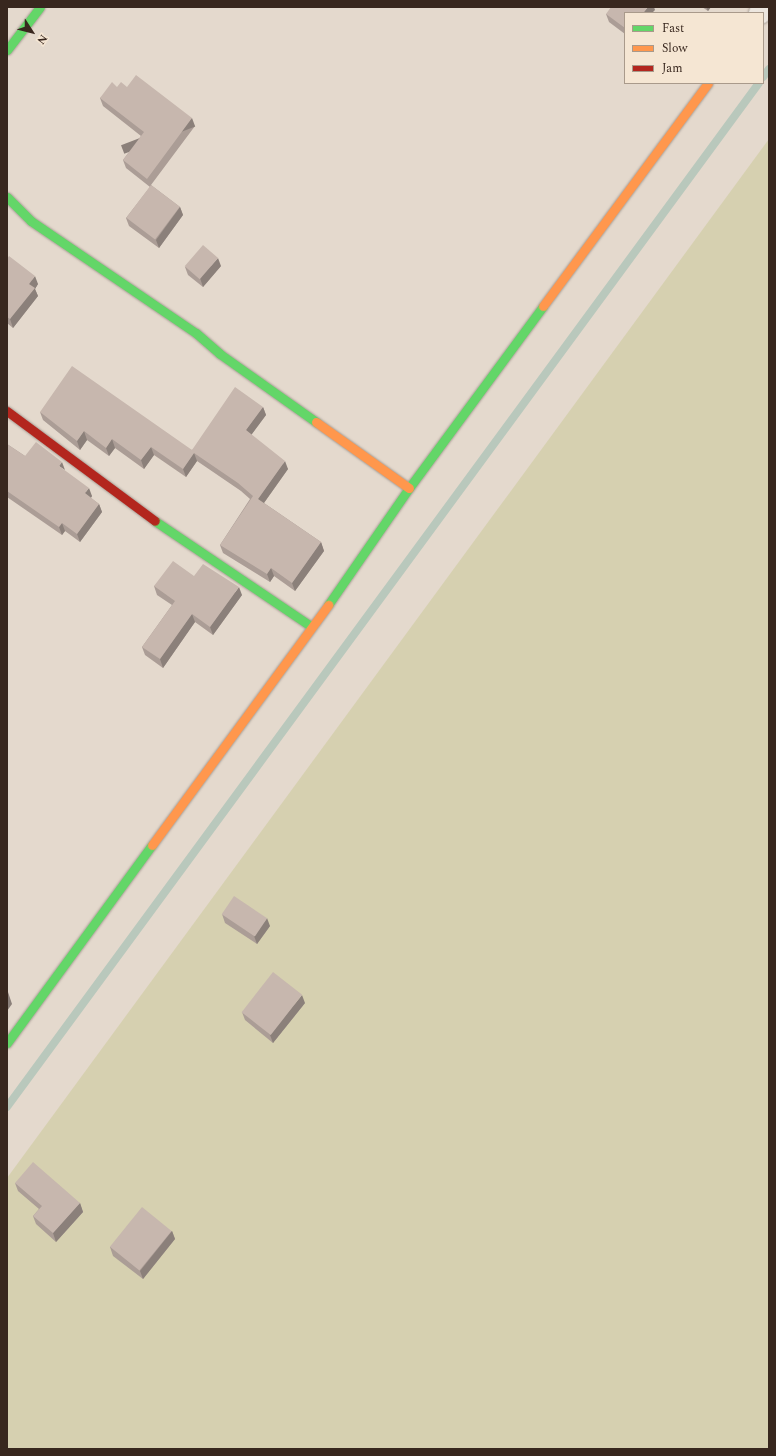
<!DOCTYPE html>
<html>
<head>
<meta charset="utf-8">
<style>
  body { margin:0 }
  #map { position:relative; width:776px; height:1456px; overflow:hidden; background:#e4d9cd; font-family:Spectral,serif }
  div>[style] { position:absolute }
  .green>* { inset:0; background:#d6d0b0 }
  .stream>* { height:8px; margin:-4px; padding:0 4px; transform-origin:4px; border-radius:4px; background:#b9c8bc }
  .roads { filter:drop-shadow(0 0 1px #a99f96) drop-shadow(0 0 1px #a99f96) }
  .street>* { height:22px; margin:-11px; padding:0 11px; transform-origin:11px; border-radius:11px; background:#ece6df }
  .fast>* { height:9px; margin:-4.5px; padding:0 4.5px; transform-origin:4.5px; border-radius:4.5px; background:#63d668 }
  .slow>* { height:9px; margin:-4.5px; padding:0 4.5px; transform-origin:4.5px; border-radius:4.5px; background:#ff974d }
  .jam>* { height:9px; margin:-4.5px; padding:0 4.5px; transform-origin:4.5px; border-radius:4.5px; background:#b3261e }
  .wall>* { inset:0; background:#ab9d96 }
  .shaded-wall>* { inset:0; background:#8b807a; transform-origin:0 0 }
  .building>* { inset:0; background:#c7b7ae; transform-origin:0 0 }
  span { translate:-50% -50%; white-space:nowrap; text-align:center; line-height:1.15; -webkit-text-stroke:3px #f5e6d3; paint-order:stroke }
  .frame { position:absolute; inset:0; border:8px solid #38271e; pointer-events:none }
  .legend { position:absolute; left:624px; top:12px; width:140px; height:72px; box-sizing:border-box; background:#f5e6d3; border:1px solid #a99a8b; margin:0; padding:5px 7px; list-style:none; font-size:12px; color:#38271e }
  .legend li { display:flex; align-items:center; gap:8px; height:20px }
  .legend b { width:20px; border:1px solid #a99a8b }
  .north { position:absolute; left:12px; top:12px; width:40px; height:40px; -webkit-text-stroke:3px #f5e6d3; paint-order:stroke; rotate:126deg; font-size:11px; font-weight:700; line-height:16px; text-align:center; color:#38271e }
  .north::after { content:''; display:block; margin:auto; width:14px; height:18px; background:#38271e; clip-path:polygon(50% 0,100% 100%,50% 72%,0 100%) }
</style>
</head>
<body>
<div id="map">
  <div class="green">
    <div style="clip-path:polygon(769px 139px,769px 1449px,7px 1449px,7px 1178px)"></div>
  </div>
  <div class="stream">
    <div style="left:763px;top:77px;width:10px;rotate:-53deg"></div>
    <div style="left:7px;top:1107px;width:1270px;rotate:-53.71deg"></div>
  </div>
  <div class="roads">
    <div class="street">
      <div style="left:760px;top:13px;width:7px;rotate:-56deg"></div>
    </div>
    <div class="fast">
      <div style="left:7px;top:50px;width:54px;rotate:-52.5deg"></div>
      <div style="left:7px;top:197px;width:34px;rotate:45deg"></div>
      <div style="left:31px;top:221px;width:199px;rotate:34.2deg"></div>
      <div style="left:196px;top:333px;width:32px;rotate:41deg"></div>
      <div style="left:220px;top:354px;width:118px;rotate:35.3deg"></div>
      <div style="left:155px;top:521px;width:189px;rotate:34deg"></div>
      <div style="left:328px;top:605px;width:142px;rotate:-55.3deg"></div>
      <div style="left:409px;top:488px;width:226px;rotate:-53.6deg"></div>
      <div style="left:7px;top:1043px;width:245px;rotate:-53.8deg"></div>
    </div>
    <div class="slow">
      <div style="left:543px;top:306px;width:277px;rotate:-53.5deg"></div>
      <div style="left:316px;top:422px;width:114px;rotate:35.4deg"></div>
      <div style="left:152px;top:845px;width:298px;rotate:-53.7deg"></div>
    </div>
    <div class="jam">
      <div style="left:7px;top:411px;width:184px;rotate:36.6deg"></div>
    </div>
  </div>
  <div class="wall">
    <div style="clip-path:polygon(702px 7px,711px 7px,708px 11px)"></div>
    <div style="clip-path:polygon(655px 10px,625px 13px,625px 34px,609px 22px,606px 14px)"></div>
    <div style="clip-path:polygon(117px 87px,127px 87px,195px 126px,151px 185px,180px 207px,183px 215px,159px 248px,129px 226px,126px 218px,150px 187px,126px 168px,123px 160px,141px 136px,103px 106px,100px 98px)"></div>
    <div style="clip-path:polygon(7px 259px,38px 284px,35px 289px,38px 296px,13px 328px,7px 323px)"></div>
    <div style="clip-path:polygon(221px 266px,203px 287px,188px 275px,185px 267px)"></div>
    <div style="clip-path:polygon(263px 407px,266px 415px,251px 435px,288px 469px,264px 503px,321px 542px,324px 551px,295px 591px,274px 576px,270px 582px,223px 553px,220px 545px,250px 499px,241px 491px,197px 461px,186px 477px,154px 455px,144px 469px,115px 448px,109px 456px,87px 440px,80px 450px,43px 420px,40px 412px,192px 450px)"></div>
    <div style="clip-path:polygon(7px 444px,25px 456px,92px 496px,91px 498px,99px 504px,102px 512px,80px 542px,65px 531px,62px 535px,7px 497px)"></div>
    <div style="clip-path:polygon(194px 576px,242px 595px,213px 635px,195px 622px,163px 668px,145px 655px,142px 647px,172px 605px,157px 595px,154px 586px)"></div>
    <div style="clip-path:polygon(222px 914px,270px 926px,257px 944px,225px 923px)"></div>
    <div style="clip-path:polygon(305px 1003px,273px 1043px,245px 1020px,242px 1012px)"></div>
    <div style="clip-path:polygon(15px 1183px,80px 1203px,83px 1212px,56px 1242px,36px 1224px,33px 1216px,39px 1209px,18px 1191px)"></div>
    <div style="clip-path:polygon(172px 1231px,175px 1239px,143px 1279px,113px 1256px,110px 1247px)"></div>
  </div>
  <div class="shaded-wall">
    <div style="clip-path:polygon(648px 7px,654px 7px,655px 10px,652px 13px,643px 13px)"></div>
    <div style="clip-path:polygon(706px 7px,711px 7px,708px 11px)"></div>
    <div style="left:192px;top:118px;width:9px;height:76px;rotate:69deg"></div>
    <div style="clip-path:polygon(180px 207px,183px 215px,159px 248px,156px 240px)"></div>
    <div style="clip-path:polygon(218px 258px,221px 266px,203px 287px,200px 278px)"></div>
    <div style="clip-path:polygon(35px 276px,38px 284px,35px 289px,38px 296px,13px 328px,10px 319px,29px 284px)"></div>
    <div style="clip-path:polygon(263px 407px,266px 415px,249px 438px,246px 430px)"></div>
    <div style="clip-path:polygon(84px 431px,87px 440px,80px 450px,77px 441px)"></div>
    <div style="clip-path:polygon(112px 439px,115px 448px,109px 456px,106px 448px)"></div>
    <div style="clip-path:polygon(151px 447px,154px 455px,144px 469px,141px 460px)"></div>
    <div style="clip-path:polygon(194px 453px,197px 461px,186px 477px,183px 469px)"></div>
    <div style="clip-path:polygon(285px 461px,288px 469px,261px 507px,258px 499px)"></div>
    <div style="clip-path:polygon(62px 462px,65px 470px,59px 466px)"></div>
    <div style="clip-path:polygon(89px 488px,92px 496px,88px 502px,85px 493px)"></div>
    <div style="clip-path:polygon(99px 504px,102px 512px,80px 542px,77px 534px)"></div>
    <div style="clip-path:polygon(62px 523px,65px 531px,62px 535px,59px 527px)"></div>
    <div style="clip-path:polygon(321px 542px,324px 551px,295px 591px,292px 583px)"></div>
    <div style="clip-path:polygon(271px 568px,274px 576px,270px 582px,267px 574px)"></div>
    <div style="clip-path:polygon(239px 587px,242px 595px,213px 635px,210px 627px)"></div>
    <div style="clip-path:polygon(192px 614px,195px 622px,163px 668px,160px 659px)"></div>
    <div style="clip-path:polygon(267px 918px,270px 926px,257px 944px,254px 936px)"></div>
    <div style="clip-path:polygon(8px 992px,12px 1004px,7px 1011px,7px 993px)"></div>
    <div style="clip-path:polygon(302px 995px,305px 1003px,273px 1043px,270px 1035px)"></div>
    <div style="clip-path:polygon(80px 1203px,83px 1212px,56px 1242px,53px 1233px)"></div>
    <div style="clip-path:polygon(172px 1231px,175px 1239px,143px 1279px,140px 1271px)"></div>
  </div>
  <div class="building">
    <div style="clip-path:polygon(611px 7px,648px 7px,643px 13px,625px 13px,625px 28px,606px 14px)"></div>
    <div style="clip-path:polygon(136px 75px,192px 118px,147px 179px,123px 160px,144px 132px,100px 98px,112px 82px,117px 87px,121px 82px,127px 87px)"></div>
    <div style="left:151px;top:185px;width:36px;height:41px;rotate:37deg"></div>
    <div style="left:203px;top:245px;width:20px;height:28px;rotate:41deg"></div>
    <div style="clip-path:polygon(9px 256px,35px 276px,29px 284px,35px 288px,10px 319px,7px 317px,7px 259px)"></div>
    <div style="clip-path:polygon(72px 366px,192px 450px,235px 387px,263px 407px,246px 430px,285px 461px,258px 499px,321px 542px,292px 583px,271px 568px,267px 574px,220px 545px,253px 496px,238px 483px,194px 453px,183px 469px,151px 447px,141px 460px,112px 439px,106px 448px,84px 431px,77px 441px,40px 412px)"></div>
    <div style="clip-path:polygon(36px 442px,62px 462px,59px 466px,89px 488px,85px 493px,99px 504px,77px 534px,62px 523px,59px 527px,7px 491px,7px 444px,25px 456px)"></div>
    <div style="clip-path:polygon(173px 561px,194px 576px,203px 564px,239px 587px,210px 627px,192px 614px,160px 659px,142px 647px,175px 601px,154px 586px)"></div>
    <div style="left:234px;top:896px;width:40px;height:22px;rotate:34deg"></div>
    <div style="left:273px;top:972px;width:37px;height:51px;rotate:38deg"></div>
    <div style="clip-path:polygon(33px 1162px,80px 1203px,53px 1233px,33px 1216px,42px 1206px,15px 1183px)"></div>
    <div style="left:142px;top:1207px;width:38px;height:51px;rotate:39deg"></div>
  </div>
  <div class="frame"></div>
  <ul class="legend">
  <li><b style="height:5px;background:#63d668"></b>Fast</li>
  <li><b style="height:5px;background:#ff974d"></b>Slow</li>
  <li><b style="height:5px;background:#b3261e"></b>Jam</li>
  </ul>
  <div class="north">N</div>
</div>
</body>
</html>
